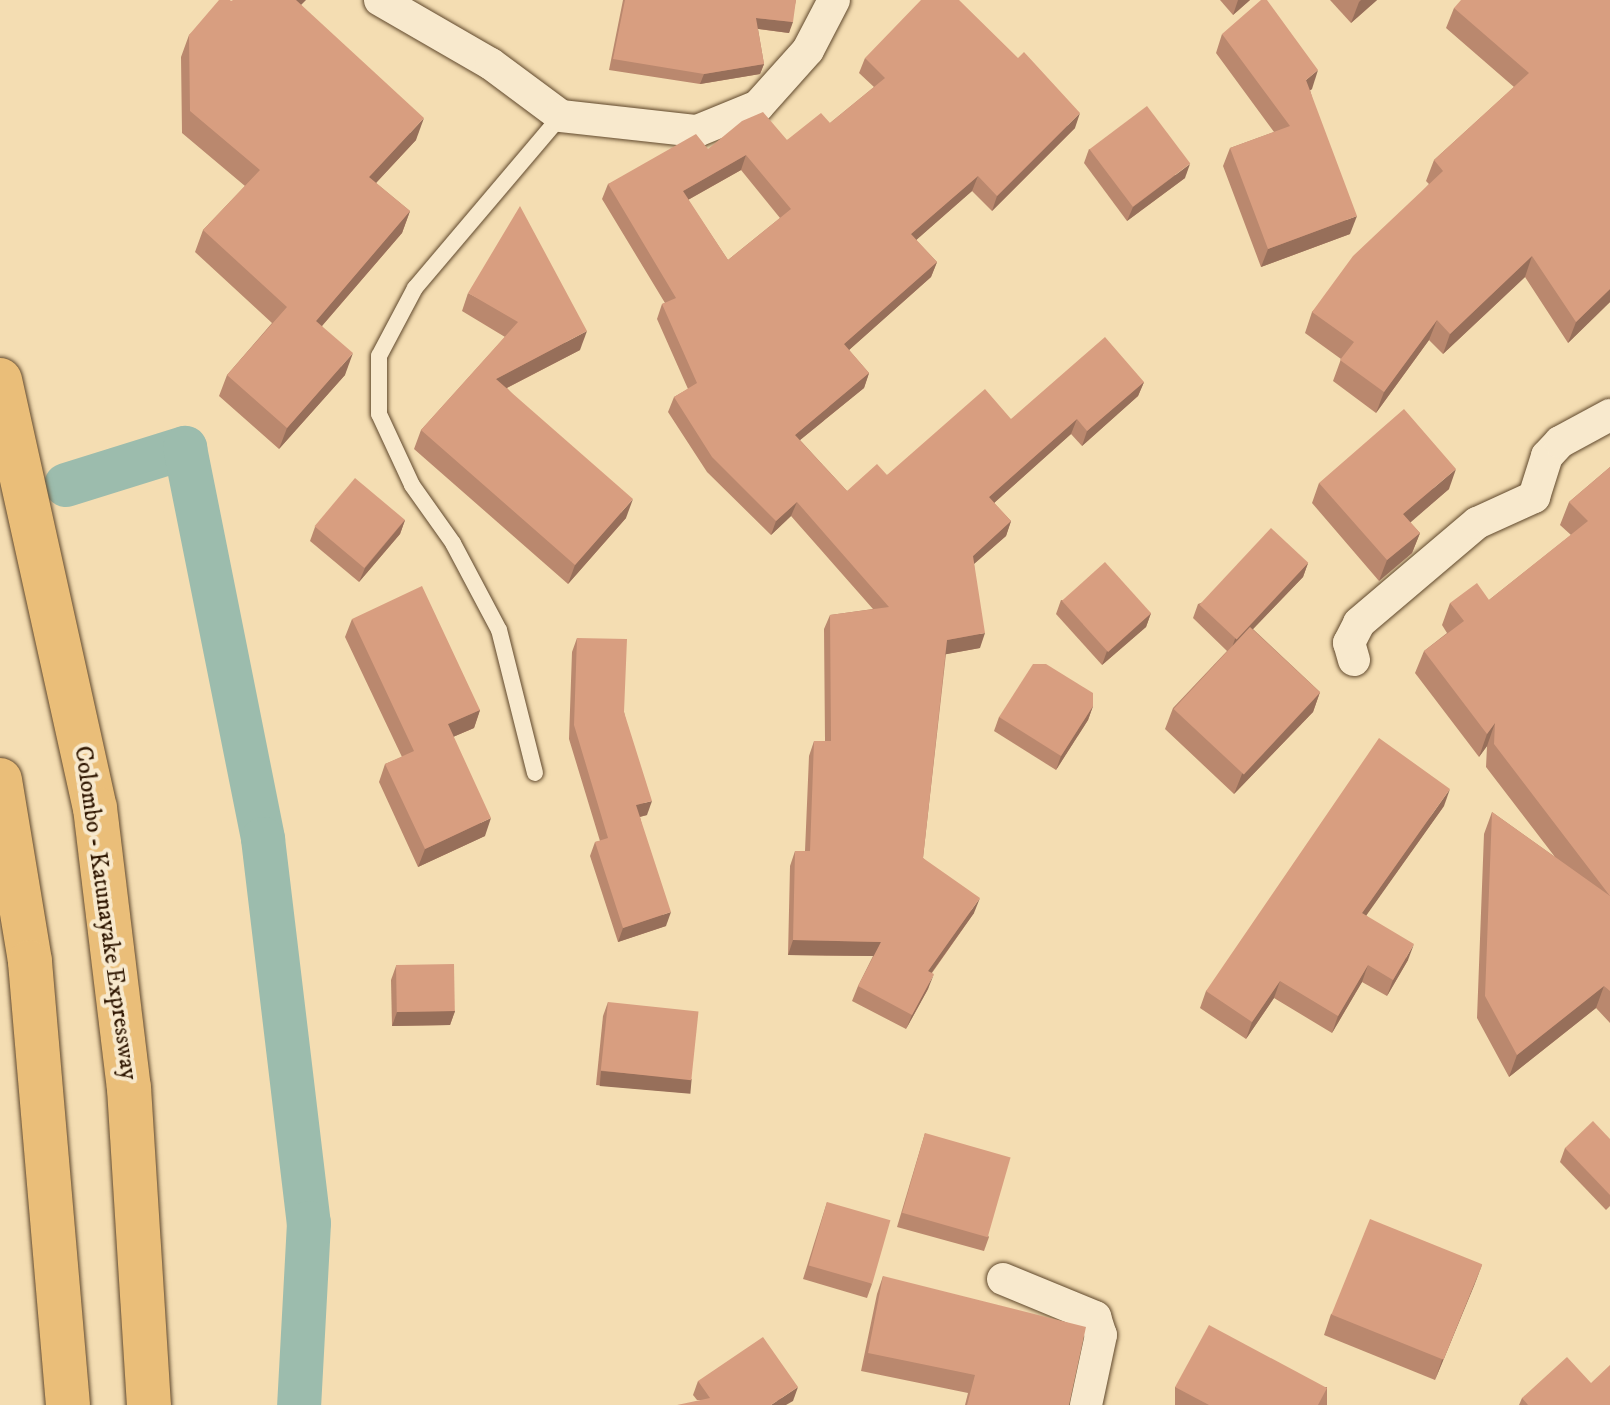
<!DOCTYPE html>
<html>
<head>
<meta charset="utf-8">
<style>
  body { margin:0 }
  #map { position:relative; width:1610px; height:1405px; overflow:hidden; background:#f4ddb2; font-family:"IM FELL DW Pica",serif }
  div>[style] { position:absolute }
  .canal>* { height:44px; margin:-22px; padding:0 22px; transform-origin:22px; border-radius:22px; background:#9cbcad }
  .roads { filter:drop-shadow(0 0 2px #60482c) drop-shadow(0 0 2px #60482c) }
  .service>* { height:16px; margin:-8px; padding:0 8px; transform-origin:8px; border-radius:8px; background:#f8e9cd }
  .minor>* { height:32px; margin:-16px; padding:0 16px; transform-origin:16px; border-radius:16px; background:#f8e9cd }
  .motorway>* { height:44px; margin:-22px; padding:0 22px; transform-origin:22px; border-radius:22px; background:#eabe79 }
  .wall>* { inset:0; background:#ba886e; transform-origin:0 0 }
  .shaded-wall>* { inset:0; background:#976f5a; transform-origin:0 0 }
  .building>* { inset:0; background:#d89e80; transform-origin:0 0 }
  span { translate:-50% -50%; white-space:nowrap; text-align:center; line-height:1.15; -webkit-text-stroke:8px #f8e9cd; paint-order:stroke }
  .street-label { font-size:24px; color:#2f1600 }
</style>
</head>
<body>
<div id="map">
  <div class="canal">
    <div style="left:66px;top:485px;width:125px;rotate:-17.3deg"></div>
    <div style="left:185px;top:448px;width:399px;rotate:78.7deg"></div>
    <div style="left:263px;top:839px;width:387px;rotate:83.2deg"></div>
    <div style="left:309px;top:1223px;width:182px;rotate:93.1deg"></div>
  </div>
  <div class="roads">
    <div class="service">
      <div style="left:535px;top:773px;width:147px;rotate:-104.1deg"></div>
      <div style="left:499px;top:630px;width:98px;rotate:-117.9deg"></div>
      <div style="left:453px;top:543px;width:71px;rotate:-125.3deg"></div>
      <div style="left:412px;top:485px;width:78px;rotate:-114.9deg"></div>
      <div style="left:379px;top:414px;width:58px;rotate:-90deg"></div>
      <div style="left:379px;top:356px;width:77px;rotate:-62.1deg"></div>
      <div style="left:415px;top:288px;width:226px;rotate:-49.7deg"></div>
    </div>
    <div class="minor">
      <div style="left:380px;top:0;width:128px;rotate:30deg"></div>
      <div style="left:491px;top:64px;width:87px;rotate:36.6deg"></div>
      <div style="left:561px;top:116px;width:137px;rotate:6.3deg"></div>
      <div style="left:697px;top:131px;width:66px;rotate:-22.3deg"></div>
      <div style="left:758px;top:106px;width:75px;rotate:-48.2deg"></div>
      <div style="left:808px;top:50px;width:56px;rotate:-62.5deg"></div>
      <div style="left:1354px;top:660px;width:18px;rotate:-106deg"></div>
      <div style="left:1349px;top:643px;width:22px;rotate:-63deg"></div>
      <div style="left:1359px;top:623px;width:155px;rotate:-40.3deg"></div>
      <div style="left:1477px;top:523px;width:63px;rotate:-24.5deg"></div>
      <div style="left:1534px;top:497px;width:43px;rotate:-72.4deg"></div>
      <div style="left:1547px;top:456px;width:19px;rotate:-47deg"></div>
      <div style="left:1560px;top:442px;width:57px;rotate:-28.4deg"></div>
      <div style="left:1003px;top:1279px;width:100px;rotate:22.4deg"></div>
      <div style="left:1095px;top:1317px;width:19px;rotate:72deg"></div>
      <div style="left:1101px;top:1335px;width:72px;rotate:102.1deg"></div>
    </div>
    <div class="motorway">
      <div style="left:0;top:380px;width:438px;rotate:77.5deg"></div>
      <div style="left:95px;top:808px;width:282px;rotate:83.1deg"></div>
      <div style="left:129px;top:1088px;width:318px;rotate:86.4deg"></div>
      <div style="left:0;top:780px;width:184px;rotate:80.6deg"></div>
      <div style="left:30px;top:962px;width:445px;rotate:85.1deg"></div>
    </div>
  </div>
  <div class="wall">
    <div style="clip-path:polygon(623px 0,796px 0,789px 33px,758px 29px,764px 64px,760px 74px,700px 84px,609px 70px)"></div>
    <div style="clip-path:polygon(1220px 0,1250px 0,1233px 15px)"></div>
    <div style="clip-path:polygon(1330px 0,1377px 0,1351px 23px)"></div>
    <div style="clip-path:polygon(1610px 0,1610px 302px,1568px 343px,1525px 277px,1443px 354px,1429px 340px,1376px 413px,1333px 381px,1341px 359px,1305px 333px,1312px 312px,1429px 184px,1426px 181px,1434px 160px,1514px 87px,1446px 28px,1454px 8px)"></div>
    <div style="clip-path:polygon(231px 1px,301px 5px,416px 140px,376px 183px,410px 211px,402px 233px,322px 326px,345px 375px,279px 449px,219px 396px,227px 375px,272px 323px,195px 252px,203px 230px,245px 186px,182px 133px,181px 57px,189px 35px)"></div>
    <div style="clip-path:polygon(1222px 34px,1312px 89px,1310px 90px,1350px 234px,1261px 267px,1223px 166px,1230px 148px,1274px 132px,1216px 53px)"></div>
    <div style="clip-path:polygon(evenodd,865px 58px,1075px 128px,992px 211px,972px 191px,916px 240px,937px 262px,931px 277px,849px 350px,869px 373px,864px 388px,800px 440px,847px 491px,887px 475px,1011px 419px,1144px 382px,1138px 396px,1082px 446px,1071px 434px,994px 503px,1011px 521px,1006px 536px,974px 564px,980px 648px,946px 654px,923px 858px,974px 913px,932px 973px,928px 989px,906px 1029px,852px 1001px,858px 986px,873px 956px,788px 955px,790px 866px,795px 851px,805px 851px,809px 756px,814px 741px,825px 741px,824px 629px,830px 615px,873px 609px,791px 516px,771px 535px,707px 472px,668px 412px,674px 397px,688px 389px,657px 319px,662px 304px,665px 303px,602px 199px,608px 184px,708px 149px,787px 140px,830px 123px,874px 87px,859px 73px,865px 58px,741px 170px,780px 218px,728px 260px,688px 200px,741px 170px)"></div>
    <div style="clip-path:polygon(1089px 149px,1185px 178px,1127px 221px,1084px 163px)"></div>
    <div style="clip-path:polygon(468px 293px,580px 350px,507px 388px,626px 518px,568px 584px,414px 449px,421px 430px,505px 337px,462px 311px)"></div>
    <div style="clip-path:polygon(1610px 467px,1610px 1023px,1596px 1008px,1509px 1077px,1477px 1018px,1484px 834px,1492px 812px,1555px 857px,1486px 767px,1487px 746px,1479px 757px,1415px 673px,1424px 651px,1447px 633px,1442px 625px,1450px 603px,1489px 600px,1571px 535px,1560px 525px,1569px 502px)"></div>
    <div style="clip-path:polygon(1319px 483px,1449px 489px,1410px 522px,1420px 533px,1412px 553px,1379px 581px,1312px 503px)"></div>
    <div style="clip-path:polygon(405px 520px,400px 534px,359px 582px,310px 541px,315px 527px)"></div>
    <div style="clip-path:polygon(1308px 563px,1303px 577px,1253px 629px,1320px 692px,1313px 712px,1234px 794px,1165px 729px,1173px 708px,1227px 651px,1193px 618px,1198px 604px)"></div>
    <div style="clip-path:polygon(1061px 600px,1151px 613px,1146px 627px,1102px 665px,1056px 614px)"></div>
    <div style="clip-path:polygon(352px 619px,480px 710px,474px 728px,453px 737px,485px 836px,418px 867px,379px 782px,385px 764px,402px 757px,345px 637px)"></div>
    <div style="clip-path:polygon(577px 638px,624px 712px,647px 815px,640px 817px,666px 926px,618px 942px,590px 856px,595px 842px,600px 841px,569px 739px,572px 652px)"></div>
    <div style="clip-path:polygon(1093px 706px,1088px 720px,1056px 770px,994px 731px,999px 717px)"></div>
    <div style="clip-path:polygon(1444px 806px,1366px 915px,1408px 960px,1387px 996px,1362px 982px,1332px 1033px,1274px 998px,1246px 1039px,1200px 1008px,1206px 991px)"></div>
    <div style="clip-path:polygon(396px 966px,455px 1011px,450px 1025px,392px 1026px,391px 980px)"></div>
    <div style="clip-path:polygon(608px 1002px,687px 1093px,596px 1085px,603px 1016px)"></div>
    <div style="clip-path:polygon(925px 1133px,989px 1237px,984px 1251px,897px 1227px)"></div>
    <div style="clip-path:polygon(1610px 1139px,1610px 1206px,1606px 1210px,1560px 1162px,1565px 1148px)"></div>
    <div style="clip-path:polygon(827px 1202px,872px 1284px,867px 1298px,803px 1279px)"></div>
    <div style="clip-path:polygon(1482px 1265px,1435px 1380px,1324px 1335px,1331px 1314px)"></div>
    <div style="clip-path:polygon(883px 1276px,1069px 1405px,965px 1405px,968px 1393px,861px 1371px,877px 1294px)"></div>
    <div style="clip-path:polygon(698px 1381px,793px 1401px,697px 1400px,693px 1395px)"></div>
    <div style="clip-path:polygon(1591px 1383px,1610px 1405px,1519px 1405px,1522px 1398px)"></div>
    <div style="left:1175px;top:1387px;width:152px;height:19px"></div>
  </div>
  <div class="shaded-wall">
    <div style="clip-path:polygon(293px 0,306px 0,286px 20px)"></div>
    <div style="clip-path:polygon(1238px 0,1250px 0,1233px 15px)"></div>
    <div style="clip-path:polygon(1361px 0,1377px 0,1351px 23px,1359px 2px)"></div>
    <div style="clip-path:polygon(756px 18px,793px 22px,789px 33px,752px 28px)"></div>
    <div style="clip-path:polygon(764px 64px,760px 74px,700px 84px,704px 74px)"></div>
    <div style="clip-path:polygon(1318px 70px,1312px 89px,1299px 98px,1306px 80px)"></div>
    <div style="clip-path:polygon(1080px 113px,1075px 128px,992px 211px,997px 196px)"></div>
    <div style="clip-path:polygon(424px 118px,416px 140px,361px 199px,369px 177px)"></div>
    <div style="clip-path:polygon(746px 155px,741px 170px,677px 206px,683px 191px)"></div>
    <div style="clip-path:polygon(1190px 164px,1185px 178px,1127px 221px,1133px 207px)"></div>
    <div style="clip-path:polygon(978px 176px,972px 191px,906px 249px,911px 234px)"></div>
    <div style="clip-path:polygon(410px 211px,402px 233px,308px 342px,316px 321px)"></div>
    <div style="clip-path:polygon(1357px 216px,1350px 234px,1261px 267px,1268px 249px)"></div>
    <div style="clip-path:polygon(1532px 256px,1525px 277px,1443px 354px,1450px 334px)"></div>
    <div style="clip-path:polygon(937px 262px,931px 277px,839px 359px,844px 344px)"></div>
    <div style="clip-path:polygon(1610px 289px,1610px 302px,1568px 343px,1576px 322px)"></div>
    <div style="clip-path:polygon(1437px 320px,1429px 340px,1376px 413px,1384px 392px)"></div>
    <div style="clip-path:polygon(587px 331px,580px 350px,489px 397px,496px 379px)"></div>
    <div style="clip-path:polygon(353px 353px,345px 375px,279px 449px,287px 428px)"></div>
    <div style="clip-path:polygon(869px 373px,864px 388px,789px 449px,795px 435px)"></div>
    <div style="clip-path:polygon(1144px 382px,1138px 396px,1082px 446px,1087px 431px)"></div>
    <div style="clip-path:polygon(1077px 419px,1071px 434px,984px 512px,989px 497px)"></div>
    <div style="clip-path:polygon(1456px 469px,1449px 489px,1396px 535px,1403px 514px)"></div>
    <div style="clip-path:polygon(633px 499px,626px 518px,568px 584px,575px 565px)"></div>
    <div style="clip-path:polygon(797px 502px,791px 516px,771px 535px,776px 521px)"></div>
    <div style="clip-path:polygon(405px 520px,400px 534px,359px 582px,365px 568px)"></div>
    <div style="clip-path:polygon(1011px 521px,1006px 536px,967px 570px,973px 556px)"></div>
    <div style="clip-path:polygon(1420px 533px,1412px 553px,1379px 581px,1387px 560px)"></div>
    <div style="clip-path:polygon(1308px 563px,1303px 577px,1230px 653px,1235px 639px)"></div>
    <div style="clip-path:polygon(1151px 613px,1146px 627px,1102px 665px,1107px 651px)"></div>
    <div style="clip-path:polygon(985px 633px,980px 648px,942px 655px,947px 640px)"></div>
    <div style="clip-path:polygon(1320px 692px,1313px 712px,1234px 794px,1242px 774px)"></div>
    <div style="clip-path:polygon(1093px 706px,1088px 720px,1056px 770px,1061px 756px)"></div>
    <div style="clip-path:polygon(480px 710px,474px 728px,441px 742px,448px 724px)"></div>
    <div style="clip-path:polygon(1495px 723px,1487px 746px,1479px 757px,1487px 734px)"></div>
    <div style="clip-path:polygon(1450px 789px,1444px 806px,1356px 930px,1362px 913px)"></div>
    <div style="clip-path:polygon(652px 801px,647px 815px,631px 819px,636px 805px)"></div>
    <div style="clip-path:polygon(491px 818px,485px 836px,418px 867px,425px 849px)"></div>
    <div style="clip-path:polygon(980px 898px,974px 913px,922px 986px,928px 971px)"></div>
    <div style="clip-path:polygon(671px 912px,666px 926px,618px 942px,623px 928px)"></div>
    <div style="clip-path:polygon(793px 940px,881px 942px,875px 956px,788px 955px)"></div>
    <div style="clip-path:polygon(1414px 944px,1408px 960px,1387px 996px,1393px 980px)"></div>
    <div style="clip-path:polygon(1368px 965px,1362px 982px,1332px 1033px,1338px 1016px)"></div>
    <div style="clip-path:polygon(934px 974px,928px 989px,906px 1029px,912px 1015px)"></div>
    <div style="clip-path:polygon(1280px 981px,1274px 998px,1246px 1039px,1252px 1022px)"></div>
    <div style="clip-path:polygon(1604px 986px,1596px 1008px,1509px 1077px,1517px 1055px)"></div>
    <div style="clip-path:polygon(455px 1011px,450px 1025px,392px 1026px,397px 1012px)"></div>
    <div style="left:601px;top:1071px;width:91px;height:15px;rotate:5deg"></div>
    <div style="clip-path:polygon(1482px 1265px,1474px 1286px,1435px 1380px,1442px 1360px)"></div>
    <div style="clip-path:polygon(798px 1387px,793px 1401px,786px 1405px,771px 1405px)"></div>
  </div>
  <div class="building">
    <div style="clip-path:polygon(219px 0,230px 0,231px 1px,233px 0,296px 0,424px 118px,369px 177px,410px 211px,316px 321px,353px 353px,287px 428px,227px 375px,287px 307px,203px 230px,260px 170px,190px 111px,189px 35px)"></div>
    <div style="clip-path:polygon(625px 0,796px 0,793px 22px,756px 18px,764px 64px,704px 74px,613px 59px)"></div>
    <div style="clip-path:polygon(evenodd,921px 0,959px 0,1018px 58px,1024px 52px,1080px 113px,997px 196px,978px 176px,911px 234px,937px 262px,844px 344px,869px 373px,795px 435px,847px 491px,877px 464px,887px 475px,985px 389px,1011px 419px,1105px 337px,1144px 382px,1087px 431px,1077px 419px,989px 497px,1011px 521px,973px 556px,985px 633px,947px 640px,923px 858px,980px 898px,928px 971px,934px 974px,912px 1015px,858px 986px,881px 942px,793px 940px,795px 851px,810px 851px,814px 741px,831px 741px,830px 615px,889px 607px,797px 502px,776px 521px,712px 457px,674px 397px,697px 383px,662px 304px,676px 298px,608px 184px,696px 134px,708px 149px,742px 121px,763px 112px,787px 140px,821px 113px,830px 123px,885px 78px,865px 58px,921px 0,746px 155px,791px 209px,728px 260px,683px 191px,746px 155px)"></div>
    <div style="clip-path:polygon(1261px 0,1267px 0,1318px 70px,1306px 80px,1357px 216px,1268px 249px,1230px 148px,1290px 126px,1222px 34px)"></div>
    <div style="clip-path:polygon(1461px 0,1610px 0,1610px 289px,1576px 322px,1532px 256px,1450px 334px,1437px 320px,1384px 392px,1340px 360px,1354px 342px,1312px 312px,1353px 256px,1443px 171px,1434px 160px,1529px 73px,1454px 8px)"></div>
    <div style="left:1147px;top:106px;width:72px;height:72px;rotate:53deg"></div>
    <div style="clip-path:polygon(520px 206px,587px 331px,496px 379px,633px 499px,575px 565px,421px 430px,518px 322px,468px 293px)"></div>
    <div style="clip-path:polygon(1404px 409px,1456px 469px,1403px 514px,1420px 533px,1387px 560px,1319px 483px)"></div>
    <div style="clip-path:polygon(1610px 467px,1610px 896px,1494px 744px,1495px 723px,1487px 734px,1424px 651px,1464px 621px,1450px 603px,1477px 583px,1489px 600px,1588px 521px,1569px 502px)"></div>
    <div style="left:355px;top:478px;width:65px;height:63px;rotate:40deg"></div>
    <div style="left:1271px;top:528px;width:51px;height:105px;rotate:43deg"></div>
    <div style="left:1105px;top:562px;width:69px;height:58px;rotate:48deg"></div>
    <div style="clip-path:polygon(422px 586px,480px 710px,448px 724px,491px 818px,425px 849px,385px 764px,414px 751px,352px 619px)"></div>
    <div style="left:1250px;top:627px;width:96px;height:112px;rotate:43deg"></div>
    <div style="clip-path:polygon(577px 638px,627px 639px,624px 712px,652px 801px,636px 805px,671px 912px,623px 928px,595px 842px,608px 838px,574px 725px)"></div>
    <div style="clip-path:polygon(1033px 664px,1046px 664px,1093px 693px,1093px 706px,1061px 756px,999px 717px)"></div>
    <div style="clip-path:polygon(1379px 738px,1450px 789px,1362px 913px,1414px 944px,1393px 980px,1368px 965px,1338px 1016px,1280px 981px,1252px 1022px,1206px 991px)"></div>
    <div style="clip-path:polygon(1492px 812px,1610px 896px,1610px 991px,1604px 986px,1517px 1055px,1485px 996px)"></div>
    <div style="left:454px;top:964px;width:47px;height:58px;rotate:89deg"></div>
    <div style="left:608px;top:1002px;width:91px;height:69px;rotate:6deg"></div>
    <div style="clip-path:polygon(1593px 1121px,1610px 1139px,1610px 1195px,1565px 1148px)"></div>
    <div style="left:925px;top:1133px;width:89px;height:83px;rotate:16deg"></div>
    <div style="left:827px;top:1202px;width:66px;height:66px;rotate:16deg"></div>
    <div style="left:1370px;top:1219px;width:121px;height:103px;rotate:22deg"></div>
    <div style="clip-path:polygon(883px 1276px,1086px 1327px,1069px 1405px,967px 1405px,975px 1375px,868px 1353px)"></div>
    <div style="clip-path:polygon(1209px 1325px,1327px 1388px,1318px 1405px,1209px 1405px,1175px 1387px)"></div>
    <div style="clip-path:polygon(763px 1337px,798px 1387px,771px 1405px,677px 1405px,710px 1398px,698px 1381px)"></div>
    <div style="clip-path:polygon(1567px 1357px,1591px 1383px,1610px 1365px,1610px 1405px,1528px 1405px,1522px 1398px)"></div>
  </div>
  <div class="street-label">
    <span style="left:105px;top:913px;rotate:82deg">Colombo - Katunayake Expressway</span>
  </div>
</div>
</body>
</html>
